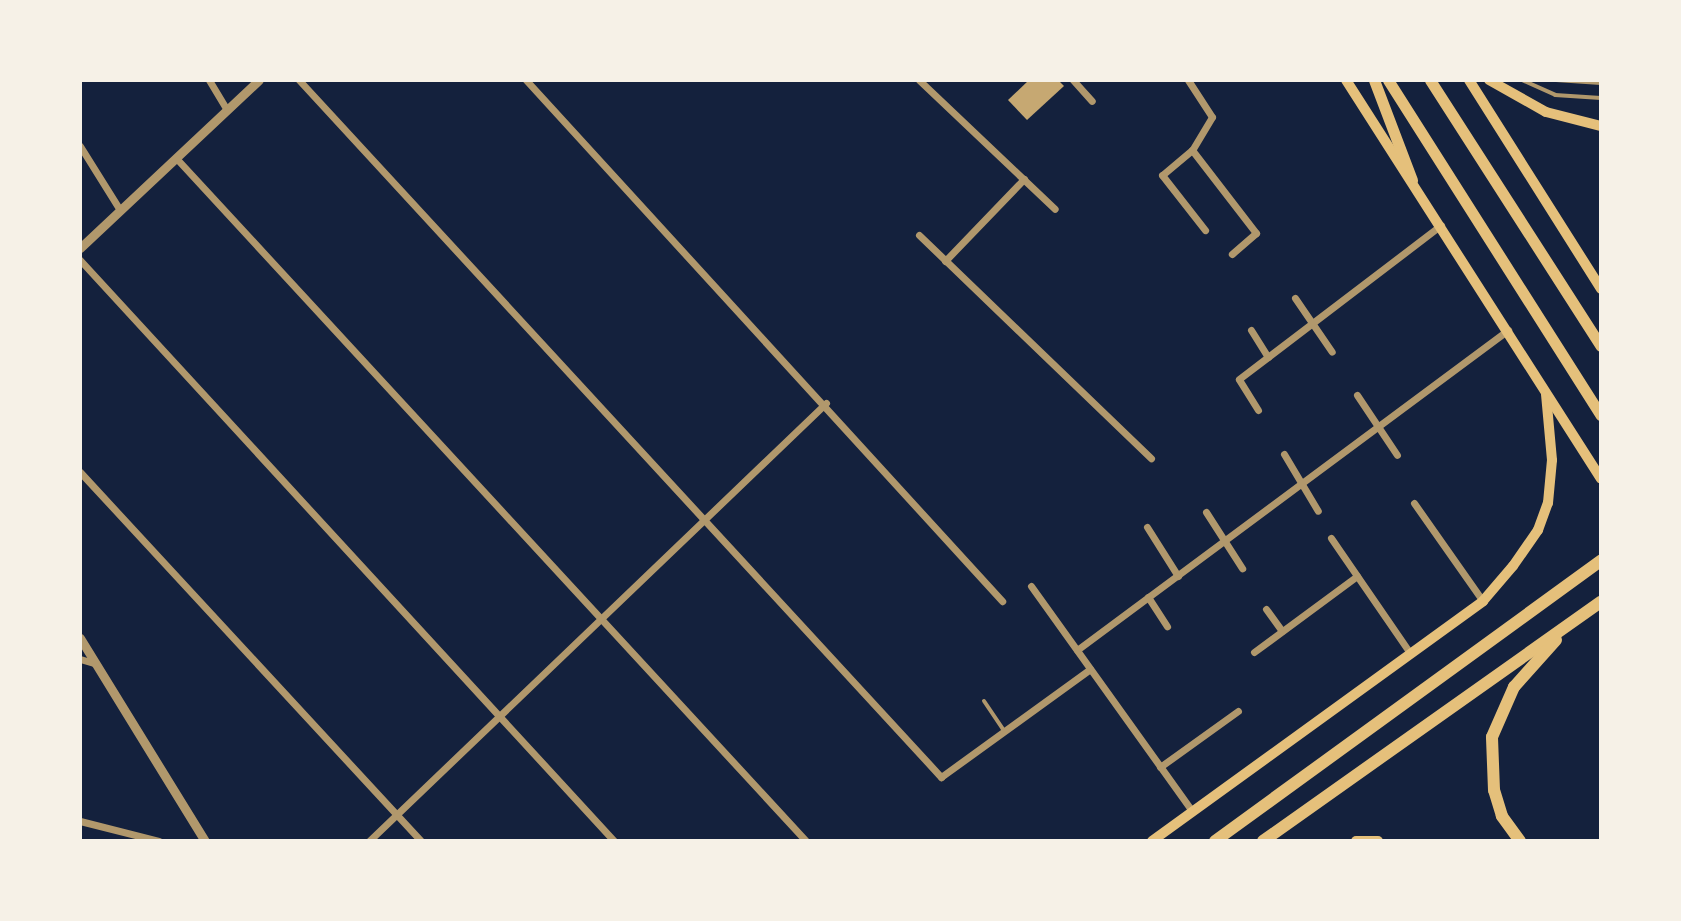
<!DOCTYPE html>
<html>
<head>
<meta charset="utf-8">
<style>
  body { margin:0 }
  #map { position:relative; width:1681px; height:921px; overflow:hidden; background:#14213d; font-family:"PT Serif",serif }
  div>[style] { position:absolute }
  .building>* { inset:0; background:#c6a872 }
  .service>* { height:4px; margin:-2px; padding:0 2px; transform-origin:2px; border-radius:2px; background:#b1986c }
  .minor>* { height:7px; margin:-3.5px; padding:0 3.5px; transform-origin:3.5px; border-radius:3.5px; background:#b1986c }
  .tertiary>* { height:9px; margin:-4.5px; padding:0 4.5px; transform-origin:4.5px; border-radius:4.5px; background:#b1986c }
  .secondary>* { height:10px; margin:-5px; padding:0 5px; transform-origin:5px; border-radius:5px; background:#e5c07b }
  .primary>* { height:11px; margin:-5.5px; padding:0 5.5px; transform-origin:5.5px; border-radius:5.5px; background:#e5c07b }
  .trunk>* { height:12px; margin:-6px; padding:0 6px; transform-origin:6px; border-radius:6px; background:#e5c07b }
  span { translate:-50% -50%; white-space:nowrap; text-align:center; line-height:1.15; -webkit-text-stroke:7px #f6f1e7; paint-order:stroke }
  .frame { position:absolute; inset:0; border:82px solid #f6f1e7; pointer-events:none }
</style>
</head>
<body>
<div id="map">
  <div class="building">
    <div style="clip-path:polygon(1029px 80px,1058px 80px,1064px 86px,1027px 120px,1008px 100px)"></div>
  </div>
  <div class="service">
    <div style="left:1522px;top:80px;width:36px;rotate:24deg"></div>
    <div style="left:1555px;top:95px;width:46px;rotate:3.7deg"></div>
    <div style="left:1556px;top:80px;width:45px;rotate:3.8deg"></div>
    <div style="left:984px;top:701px;width:36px;rotate:56deg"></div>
  </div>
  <div class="minor">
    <div style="left:209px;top:80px;width:35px;rotate:59deg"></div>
    <div style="left:299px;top:80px;width:948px;rotate:47.35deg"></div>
    <div style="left:941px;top:777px;width:184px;rotate:-35.9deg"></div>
    <div style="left:526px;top:80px;width:706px;rotate:47.58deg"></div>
    <div style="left:919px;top:80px;width:187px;rotate:43.5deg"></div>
    <div style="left:1073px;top:80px;width:28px;rotate:48deg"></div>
    <div style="left:1188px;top:80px;width:44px;rotate:57deg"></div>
    <div style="left:1212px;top:117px;width:39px;rotate:121deg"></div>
    <div style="left:1192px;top:150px;width:39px;rotate:140deg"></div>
    <div style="left:1162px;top:175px;width:70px;rotate:52deg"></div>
    <div style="left:80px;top:146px;width:75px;rotate:58deg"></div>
    <div style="left:1192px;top:150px;width:105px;rotate:52.4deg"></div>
    <div style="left:1256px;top:233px;width:32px;rotate:139deg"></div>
    <div style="left:176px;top:158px;width:929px;rotate:47.31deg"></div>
    <div style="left:919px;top:235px;width:322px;rotate:43.9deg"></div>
    <div style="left:80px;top:260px;width:789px;rotate:47.41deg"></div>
    <div style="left:945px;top:261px;width:114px;rotate:-46.1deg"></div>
    <div style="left:1295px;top:298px;width:65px;rotate:55.6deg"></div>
    <div style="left:1251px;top:330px;width:32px;rotate:58deg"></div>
    <div style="left:1357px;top:395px;width:72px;rotate:56.3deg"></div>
    <div style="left:1258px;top:410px;width:36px;rotate:-122deg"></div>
    <div style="left:1239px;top:379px;width:254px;rotate:-37.3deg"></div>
    <div style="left:1284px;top:454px;width:66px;rotate:59.2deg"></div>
    <div style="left:80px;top:472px;width:502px;rotate:47.26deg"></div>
    <div style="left:1414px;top:503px;width:120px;rotate:54.9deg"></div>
    <div style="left:1206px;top:512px;width:67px;rotate:57.3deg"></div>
    <div style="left:1147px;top:527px;width:58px;rotate:57.7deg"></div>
    <div style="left:1331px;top:538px;width:140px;rotate:55.5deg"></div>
    <div style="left:1031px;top:586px;width:277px;rotate:54.4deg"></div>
    <div style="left:1148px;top:597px;width:35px;rotate:57deg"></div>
    <div style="left:1266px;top:609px;width:27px;rotate:54deg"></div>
    <div style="left:1077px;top:650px;width:537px;rotate:-36.59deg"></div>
    <div style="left:1254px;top:652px;width:128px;rotate:-36.4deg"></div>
    <div style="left:80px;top:659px;width:15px;rotate:16deg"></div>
    <div style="left:1160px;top:767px;width:96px;rotate:-35.7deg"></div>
    <div style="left:80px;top:821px;width:81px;rotate:14.2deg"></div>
    <div style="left:369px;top:841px;width:633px;rotate:-43.78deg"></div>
  </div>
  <div class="tertiary">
    <div style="left:80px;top:248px;width:245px;rotate:-43.2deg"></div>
    <div style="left:80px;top:638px;width:238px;rotate:58.4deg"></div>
  </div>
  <div class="secondary">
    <div style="left:1346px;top:80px;width:473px;rotate:57.4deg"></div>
    <div style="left:1469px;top:80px;width:247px;rotate:57.7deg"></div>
    <div style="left:1489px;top:80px;width:65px;rotate:29.3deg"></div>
    <div style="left:1546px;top:112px;width:57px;rotate:14.3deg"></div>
    <div style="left:1152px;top:841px;width:409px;rotate:-35.9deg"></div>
    <div style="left:1483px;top:601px;width:46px;rotate:-49.4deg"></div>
    <div style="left:1513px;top:566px;width:44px;rotate:-55.2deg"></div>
    <div style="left:1538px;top:530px;width:29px;rotate:-70deg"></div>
    <div style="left:1548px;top:503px;width:43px;rotate:-84.7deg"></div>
    <div style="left:1552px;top:460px;width:66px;rotate:-95.2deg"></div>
    <div style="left:1356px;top:841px;width:22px"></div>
  </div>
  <div class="primary">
    <div style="left:1374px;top:80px;width:107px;rotate:69.2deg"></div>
    <div style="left:1388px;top:80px;width:397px;rotate:57.6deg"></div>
    <div style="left:1430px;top:80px;width:316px;rotate:57.3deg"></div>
  </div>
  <div class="trunk">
    <div style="left:1215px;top:841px;width:477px;rotate:-36deg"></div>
    <div style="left:1263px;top:841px;width:414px;rotate:-35.3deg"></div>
    <div style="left:1520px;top:841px;width:31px;rotate:-126deg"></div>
    <div style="left:1502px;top:816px;width:27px;rotate:-107deg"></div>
    <div style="left:1494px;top:790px;width:53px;rotate:-92.2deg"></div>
    <div style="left:1492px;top:737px;width:55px;rotate:-66.3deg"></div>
    <div style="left:1514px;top:687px;width:63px;rotate:-48.2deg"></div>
  </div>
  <div class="frame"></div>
</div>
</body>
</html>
